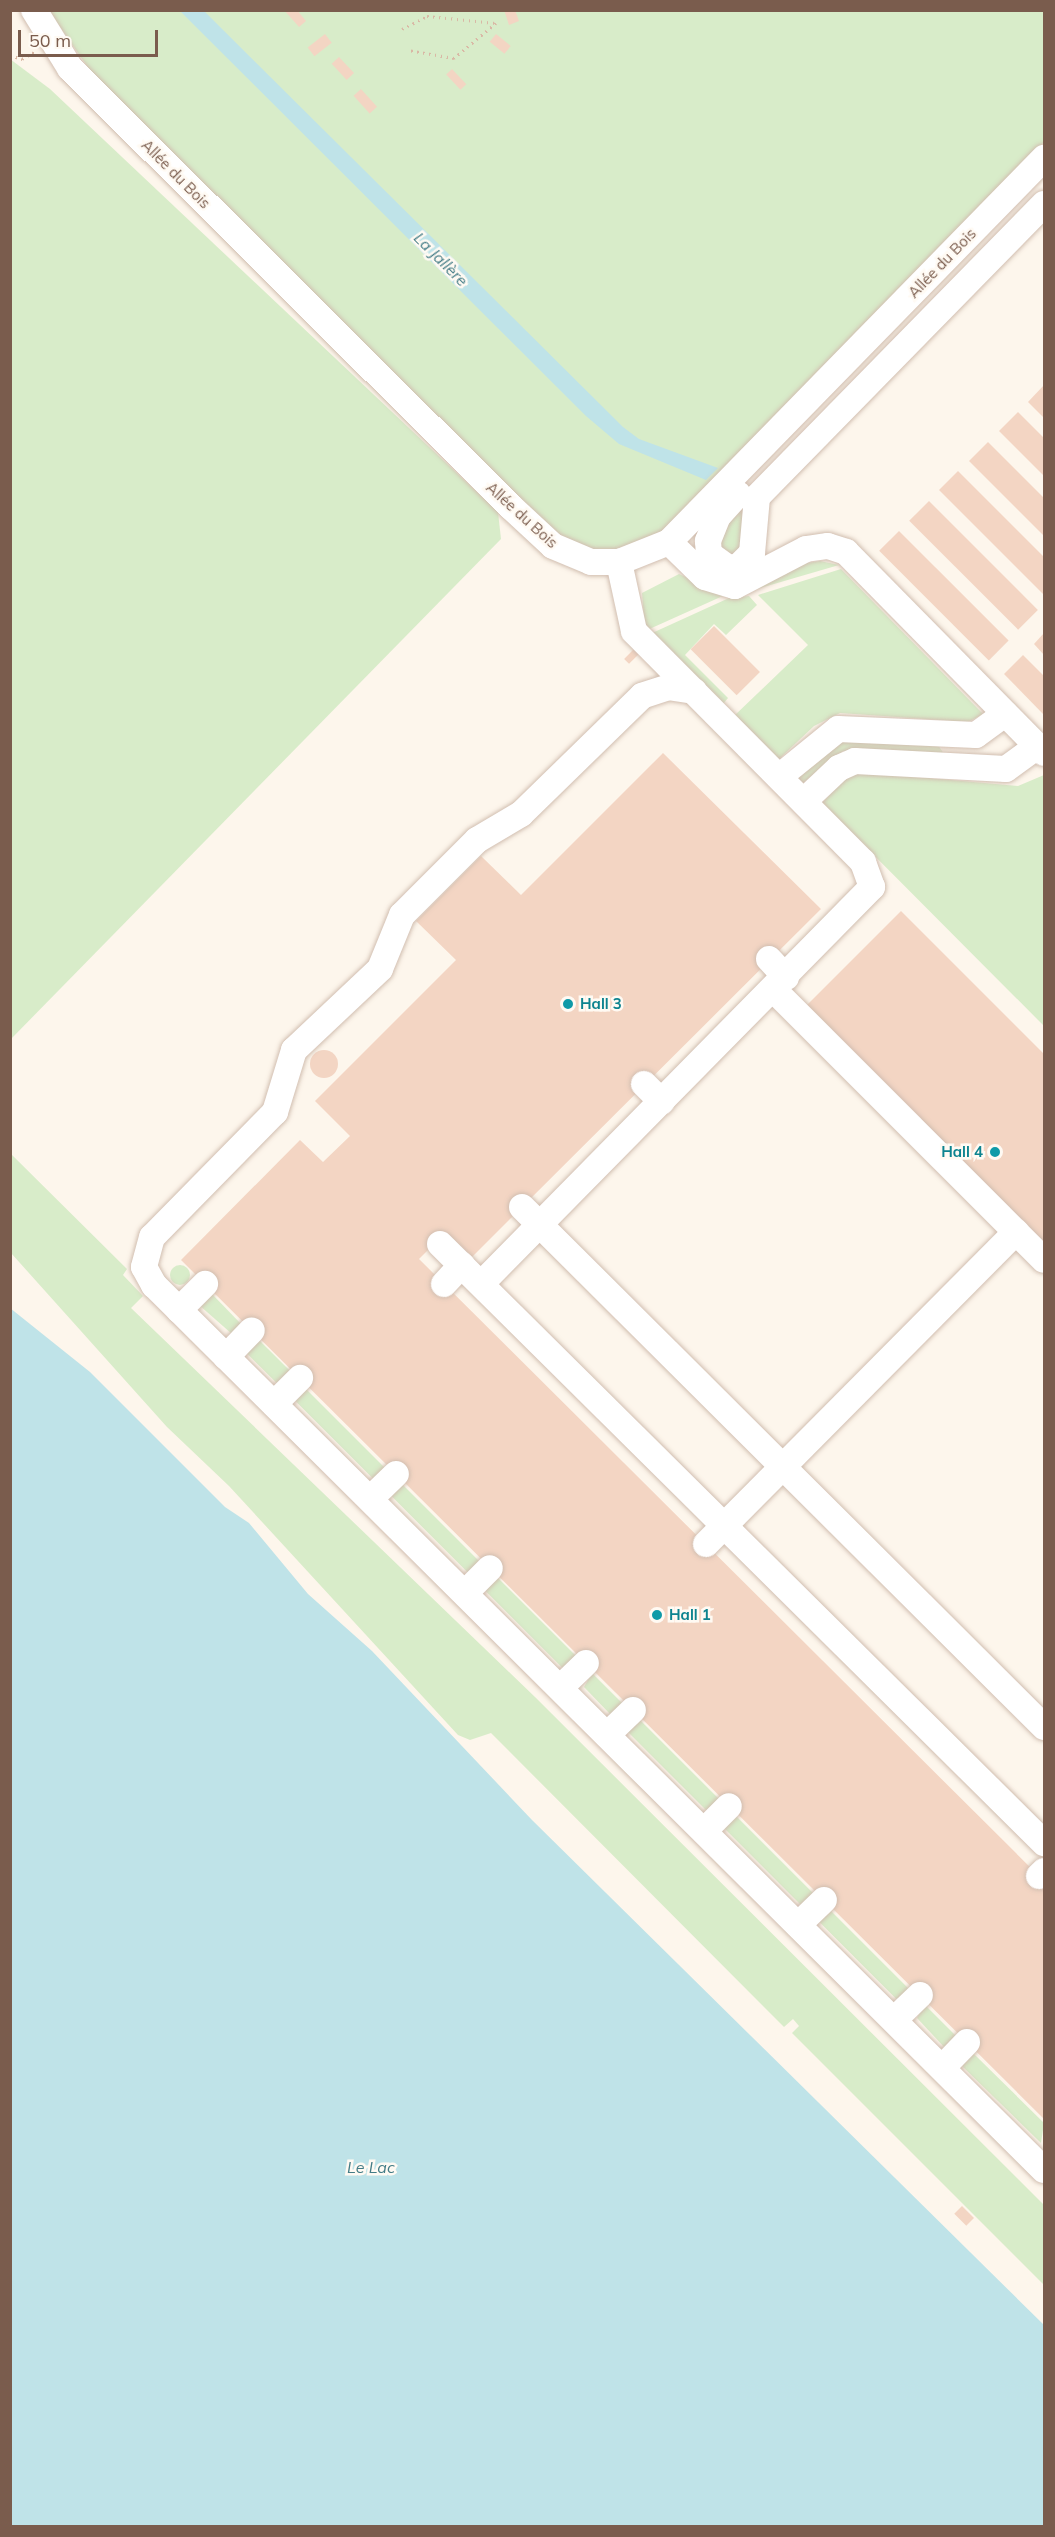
<!DOCTYPE html>
<html>
<head>
<meta charset="utf-8">
<style>
  body { margin:0 }
  #map { position:relative; width:1055px; height:2537px; overflow:hidden; background:#fdf6ec; font-family:Mulish,sans-serif }
  div>[style] { position:absolute }
  .green>* { inset:0; background:#d8ecc9; transform-origin:0 0 }
  .round { border-radius:50% }
  .water>* { inset:0; background:#bfe3e8 }
  .building>* { inset:0; background:#f3d5c3; transform-origin:0 0 }
  .path>* { height:3px; margin-top:-1.5px; transform-origin:0; background:repeating-linear-gradient(90deg,#d9b8a5 0 1.5px,transparent 0 6px) }
  .roads { filter:drop-shadow(0 0 2px #d1beb0) drop-shadow(0 0 2px #d1beb0) }
  .minor>* { height:26px; margin:-13px; padding:0 13px; transform-origin:13px; border-radius:13px; background:#fff }
  .dots>* { width:16px; height:16px; translate:-50% -50%; box-sizing:border-box; border:3px solid #fffaf3; border-radius:50% }
  span { translate:-50% -50%; white-space:nowrap; text-align:center; line-height:1.15; -webkit-text-stroke:5px #fffaf3; paint-order:stroke }
  .street-label { font-size:15px; color:#7a5c4d }
  .culture-label { font-size:15px; color:#0d838f; font-weight:700 }
  .left { translate:0 -50%; text-align:left }
  .right { translate:-100% -50%; text-align:right }
  .water-label { font-size:16px; color:#437c86; font-style:italic }
  .frame { position:absolute; inset:0; border:12px solid #7a5c4d; pointer-events:none }
  .scale { position:absolute; left:18px; top:30px; width:140px; height:27px; box-sizing:border-box; border:3px solid #7a5c4d; border-top:0; padding-left:8px; font-size:18px; line-height:21px; white-space:nowrap; color:#7a5c4d; -webkit-text-stroke:4px #fffaf3; paint-order:stroke }
</style>
</head>
<body>
<div id="map">
  <div class="green">
    <div style="clip-path:polygon(49px 11px,1044px 11px,1044px 142px,670px 527px,657px 538px,603px 555px,555px 535px,96px 79px)"></div>
    <div style="clip-path:polygon(10px 59px,50px 89px,498px 512px,501px 539px,11px 1039px)"></div>
    <div style="clip-path:polygon(744px 502px,744px 544px,731px 556px,720px 552px,718px 534px)"></div>
    <div style="clip-path:polygon(820px 561px,839px 565px,750px 591px,794px 565px)"></div>
    <div style="clip-path:polygon(841px 569px,983px 714px,968px 722px,840px 713px,814px 726px,778px 760px,734px 716px,808px 645px,758px 595px)"></div>
    <div style="clip-path:polygon(679px 574px,725px 595px,645px 631px,642px 593px)"></div>
    <div style="clip-path:polygon(749px 596px,757px 605px,726px 635px,714px 624px,685px 655px,728px 698px,723px 704px,650px 634px,729px 598px)"></div>
    <div style="clip-path:polygon(841px 739px,938px 745px,944px 754px,843px 751px,803px 783px,798px 778px)"></div>
    <div style="clip-path:polygon(862px 772px,1018px 786px,1044px 775px,1044px 1026px,822px 803px,848px 776px)"></div>
    <div style="clip-path:polygon(11px 1154px,127px 1269px,123px 1275px,143px 1296px,131px 1308px,535px 1697px,1044px 2205px,1044px 2285px,792px 2033px,799px 2026px,793px 2019px,784px 2027px,491px 1733px,470px 1740px,458px 1735px,229px 1486px,167px 1427px,11px 1253px)"></div>
    <div class="round" style="left:170px;top:1265px;width:20px;height:20px"></div>
    <div style="clip-path:polygon(211px 1293px,242px 1325px,232px 1334px,199px 1305px)"></div>
    <div style="left:259px;top:1340px;width:44px;height:18px;rotate:45deg"></div>
    <div style="left:306px;top:1389px;width:111px;height:16px;rotate:45deg"></div>
    <div style="left:401px;top:1483px;width:112px;height:16px;rotate:45deg"></div>
    <div style="left:498px;top:1578px;width:111px;height:18px;rotate:45deg"></div>
    <div style="clip-path:polygon(592px 1673px,623px 1704px,611px 1715px,584px 1687px)"></div>
    <div style="left:640px;top:1720px;width:112px;height:17px;rotate:45deg"></div>
    <div style="left:735px;top:1815px;width:112px;height:17px;rotate:45deg"></div>
    <div style="left:831px;top:1911px;width:112px;height:16px;rotate:45deg"></div>
    <div style="clip-path:polygon(924px 2004px,957px 2037px,945px 2048px,917px 2018px)"></div>
    <div style="clip-path:polygon(974px 2054px,1044px 2123px,1041px 2143px,962px 2066px)"></div>
  </div>
  <div class="water">
    <div style="clip-path:polygon(180px 11px,204px 11px,623px 427px,639px 439px,718px 468px,706px 480px,619px 444px,586px 416px)"></div>
    <div style="clip-path:polygon(10px 1308px,90px 1372px,225px 1507px,249px 1523px,308px 1594px,372px 1651px,532px 1820px,1044px 2325px,1044px 2526px,11px 2526px)"></div>
  </div>
  <div class="building">
    <div style="clip-path:polygon(284px 10px,297px 10px,306px 21px,299px 27px)"></div>
    <div style="clip-path:polygon(504px 10px,515px 10px,519px 21px,509px 25px)"></div>
    <div style="left:325px;top:34px;width:11px;height:22px;rotate:52deg"></div>
    <div style="left:496px;top:34px;width:19px;height:10px;rotate:39deg"></div>
    <div style="left:339px;top:57px;width:22px;height:10px;rotate:47deg"></div>
    <div style="left:452px;top:69px;width:21px;height:8px;rotate:47deg"></div>
    <div style="left:361px;top:89px;width:24px;height:10px;rotate:48deg"></div>
    <div style="clip-path:polygon(1044px 385px,1044px 418px,1028px 402px)"></div>
    <div style="clip-path:polygon(1018px 412px,1044px 438px,1044px 476px,999px 431px)"></div>
    <div style="clip-path:polygon(988px 442px,1044px 498px,1044px 536px,969px 461px)"></div>
    <div style="clip-path:polygon(958px 471px,1044px 557px,1044px 595px,939px 490px)"></div>
    <div style="left:929px;top:501px;width:154px;height:28px;rotate:45deg"></div>
    <div style="left:899px;top:531px;width:155px;height:28px;rotate:45deg"></div>
    <div style="left:714px;top:626px;width:65px;height:33px;rotate:45deg"></div>
    <div style="clip-path:polygon(1044px 633px,1044px 655px,1034px 644px)"></div>
    <div style="left:634px;top:649px;width:7px;height:14px;rotate:45deg"></div>
    <div style="clip-path:polygon(1023px 655px,1044px 676px,1044px 715px,1004px 674px)"></div>
    <div style="clip-path:polygon(663px 753px,821px 909px,472px 1257px,446px 1232px,419px 1259px,1044px 1881px,1044px 2119px,181px 1260px,300px 1140px,323px 1162px,350px 1136px,315px 1101px,456px 960px,416px 921px,481px 856px,521px 895px)"></div>
    <div style="clip-path:polygon(901px 911px,1044px 1054px,1044px 1250px,802px 1010px)"></div>
    <div class="round" style="left:310px;top:1050px;width:28px;height:28px"></div>
    <div style="left:962px;top:2206px;width:17px;height:11px;rotate:45deg"></div>
  </div>
  <div class="path">
    <div style="left:402px;top:29px;width:28px;rotate:-27deg"></div>
    <div style="left:427px;top:16px;width:69px;rotate:5.8deg"></div>
    <div style="left:496px;top:23px;width:55px;rotate:140.2deg"></div>
    <div style="left:454px;top:58px;width:47px;rotate:-170.1deg"></div>
    <div style="left:10px;top:55px;width:13px;rotate:18deg"></div>
    <div style="left:22px;top:59px;width:16px;rotate:-30deg"></div>
  </div>
  <div class="roads">
    <div class="minor">
      <div style="left:34px;top:10px;width:68px;rotate:58.2deg"></div>
      <div style="left:70px;top:68px;width:622px;rotate:44.87deg"></div>
      <div style="left:511px;top:507px;width:57px;rotate:42.9deg"></div>
      <div style="left:553px;top:546px;width:41px;rotate:22.8deg"></div>
      <div style="left:591px;top:562px;width:28px"></div>
      <div style="left:619px;top:562px;width:54px;rotate:-21.8deg"></div>
      <div style="left:669px;top:542px;width:537px;rotate:-45.68deg"></div>
      <div style="left:738px;top:494px;width:30px;rotate:132deg"></div>
      <div style="left:718px;top:516px;width:27px;rotate:112deg"></div>
      <div style="left:708px;top:541px;width:13px;rotate:86deg"></div>
      <div style="left:709px;top:554px;width:24px;rotate:36deg"></div>
      <div style="left:728px;top:568px;width:10px;rotate:-6deg"></div>
      <div style="left:738px;top:567px;width:20px;rotate:-45deg"></div>
      <div style="left:752px;top:553px;width:56px;rotate:-84.9deg"></div>
      <div style="left:757px;top:497px;width:410px;rotate:-45.6deg"></div>
      <div style="left:669px;top:542px;width:50px;rotate:44.2deg"></div>
      <div style="left:705px;top:577px;width:31px;rotate:17deg"></div>
      <div style="left:735px;top:586px;width:80px;rotate:-27.5deg"></div>
      <div style="left:806px;top:549px;width:22px;rotate:-8deg"></div>
      <div style="left:828px;top:546px;width:19px;rotate:18deg"></div>
      <div style="left:846px;top:552px;width:282px;rotate:45.4deg"></div>
      <div style="left:694px;top:691px;width:25px;rotate:-171deg"></div>
      <div style="left:669px;top:687px;width:28px;rotate:162deg"></div>
      <div style="left:642px;top:696px;width:169px;rotate:135.7deg"></div>
      <div style="left:521px;top:814px;width:51px;rotate:149.4deg"></div>
      <div style="left:477px;top:840px;width:106px;rotate:135deg"></div>
      <div style="left:402px;top:915px;width:58px;rotate:112.2deg"></div>
      <div style="left:380px;top:969px;width:118px;rotate:136.7deg"></div>
      <div style="left:294px;top:1050px;width:65px;rotate:107deg"></div>
      <div style="left:275px;top:1112px;width:175px;rotate:134.5deg"></div>
      <div style="left:152px;top:1237px;width:31px;rotate:105deg"></div>
      <div style="left:144px;top:1267px;width:21px;rotate:61deg"></div>
      <div style="left:154px;top:1285px;width:1255px;rotate:44.84deg"></div>
      <div style="left:779px;top:777px;width:76px;rotate:-39.1deg"></div>
      <div style="left:838px;top:729px;width:138px;rotate:2.5deg"></div>
      <div style="left:976px;top:735px;width:36px;rotate:-36deg"></div>
      <div style="left:804px;top:801px;width:48px;rotate:-43.3deg"></div>
      <div style="left:839px;top:768px;width:17px;rotate:-24deg"></div>
      <div style="left:855px;top:761px;width:151px;rotate:3deg"></div>
      <div style="left:1006px;top:769px;width:39px;rotate:-36deg"></div>
      <div style="left:769px;top:959px;width:25px;rotate:47deg"></div>
      <div style="left:773px;top:989px;width:383px;rotate:45deg"></div>
      <div style="left:644px;top:1084px;width:25px;rotate:45deg"></div>
      <div style="left:522px;top:1207px;width:737px;rotate:44.89deg"></div>
      <div style="left:440px;top:1244px;width:851px;rotate:44.76deg"></div>
      <div style="left:482px;top:1283px;width:556px;rotate:-45.44deg"></div>
      <div style="left:872px;top:887px;width:27px;rotate:-110deg"></div>
      <div style="left:863px;top:862px;width:325px;rotate:-134.8deg"></div>
      <div style="left:634px;top:631px;width:71px;rotate:-102.3deg"></div>
      <div style="left:444px;top:1284px;width:26px;rotate:-47deg"></div>
      <div style="left:179px;top:1310px;width:37px;rotate:-45deg"></div>
      <div style="left:226px;top:1357px;width:37px;rotate:-46deg"></div>
      <div style="left:274px;top:1404px;width:37px;rotate:-45deg"></div>
      <div style="left:370px;top:1499px;width:36px;rotate:-44deg"></div>
      <div style="left:706px;top:1544px;width:440px;rotate:-45.2deg"></div>
      <div style="left:465px;top:1593px;width:35px;rotate:-45deg"></div>
      <div style="left:560px;top:1688px;width:36px;rotate:-44deg"></div>
      <div style="left:607px;top:1735px;width:36px;rotate:-44deg"></div>
      <div style="left:704px;top:1831px;width:35px;rotate:-45deg"></div>
      <div style="left:1039px;top:1876px;width:7px;rotate:-45deg"></div>
      <div style="left:798px;top:1925px;width:36px;rotate:-44deg"></div>
      <div style="left:894px;top:2020px;width:36px;rotate:-44deg"></div>
      <div style="left:942px;top:2068px;width:36px;rotate:-46deg"></div>
    </div>
  </div>
  <div class="dots">
    <div style="left:568px;top:1004px;background:#0f9aa8"></div>
    <div style="left:995px;top:1152px;background:#0f9aa8"></div>
    <div style="left:657px;top:1615px;background:#0f9aa8"></div>
  </div>
  <div class="street-label">
    <span style="left:176px;top:174px;rotate:45deg">Allée du Bois</span>
    <span style="left:942px;top:263px;rotate:-46deg">Allée du Bois</span>
    <span style="left:522px;top:515px;rotate:42deg">Allée du Bois</span>
  </div>
  <div class="culture-label">
    <span class="left" style="left:580px;top:1004px">Hall 3</span>
    <span class="right" style="left:983px;top:1152px">Hall 4</span>
    <span class="left" style="left:669px;top:1615px">Hall 1</span>
  </div>
  <div class="water-label">
    <span style="left:441px;top:259px;rotate:45deg">La Jallère</span>
    <span style="left:371px;top:2167px">Le Lac</span>
  </div>
  <div class="frame"></div>
  <div class="scale">50 m</div>
</div>
</body>
</html>
